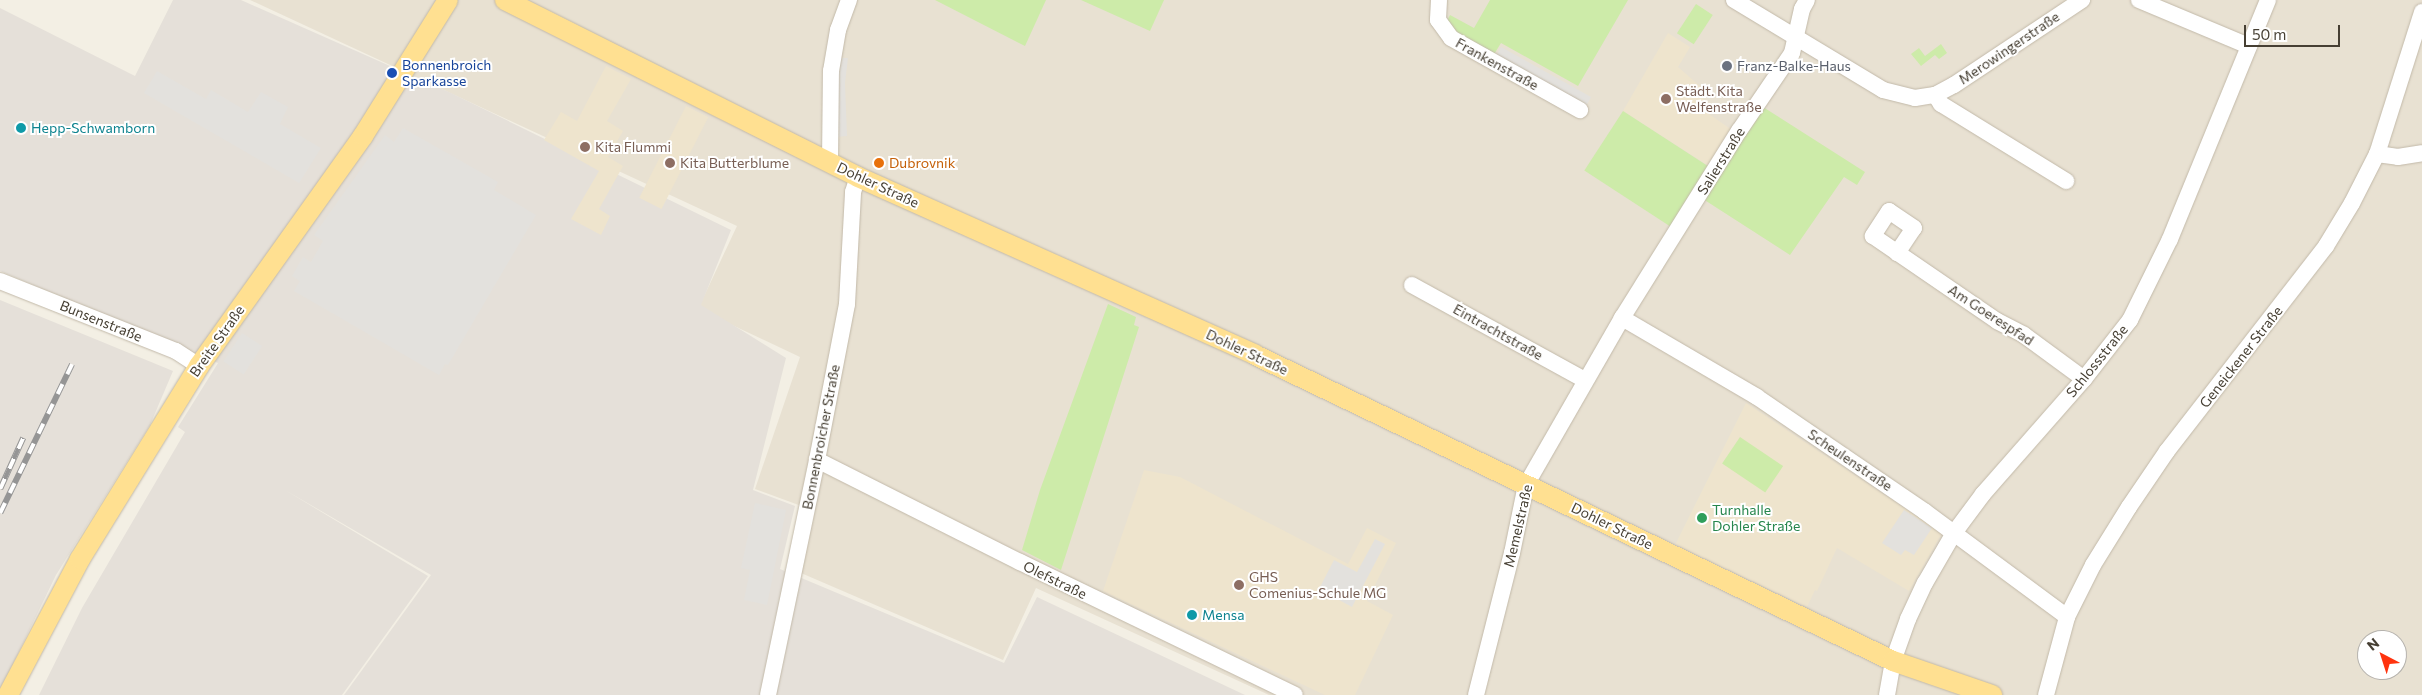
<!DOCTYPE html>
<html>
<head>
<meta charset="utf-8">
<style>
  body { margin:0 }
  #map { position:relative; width:2422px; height:695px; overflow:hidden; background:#f3efe4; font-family:Commissioner,sans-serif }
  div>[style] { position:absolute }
  .residential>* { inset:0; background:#e8e1d2 }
  .industrial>* { inset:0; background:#e5e0d9 }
  .education>* { inset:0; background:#eee4cd; transform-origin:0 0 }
  .green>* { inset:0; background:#cdeba9; transform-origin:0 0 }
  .parking>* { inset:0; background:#e3e1dd; transform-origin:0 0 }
  .roads { filter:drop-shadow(0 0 1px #c2b9a9) drop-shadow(0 0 1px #c2b9a9) }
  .minor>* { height:16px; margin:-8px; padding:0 8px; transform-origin:8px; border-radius:8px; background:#fff }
  .major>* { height:20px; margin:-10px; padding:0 10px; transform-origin:10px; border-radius:10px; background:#ffe091 }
  .rail>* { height:5.5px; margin-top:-2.75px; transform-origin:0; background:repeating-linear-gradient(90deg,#fff 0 11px,#959595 0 22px); box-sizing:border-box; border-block:1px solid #959595 }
  .dots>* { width:14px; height:14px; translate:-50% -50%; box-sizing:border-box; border:2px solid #fff; border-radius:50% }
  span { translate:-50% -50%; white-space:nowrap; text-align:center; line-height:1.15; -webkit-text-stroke:4px #fff; paint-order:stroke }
  .street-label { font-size:14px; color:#463f33 }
  .transit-label { font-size:14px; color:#164399 }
  .left { translate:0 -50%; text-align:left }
  .worship-label { font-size:14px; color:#5b616d }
  .education-label { font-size:14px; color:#785e54 }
  .culture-label { font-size:14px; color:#0d838f }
  .food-label { font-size:14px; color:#c56008 }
  .leisure-label { font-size:14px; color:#27864d }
  .north { position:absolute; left:2357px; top:630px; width:50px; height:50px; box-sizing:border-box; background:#fff; border:1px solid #b5b2ad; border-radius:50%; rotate:320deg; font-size:14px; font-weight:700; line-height:20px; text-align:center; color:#463f33 }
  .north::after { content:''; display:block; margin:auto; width:18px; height:22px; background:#ff340f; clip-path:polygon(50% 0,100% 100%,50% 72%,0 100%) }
  .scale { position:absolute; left:2244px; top:25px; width:96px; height:22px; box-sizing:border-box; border:2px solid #463f33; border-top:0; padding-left:6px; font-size:15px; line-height:18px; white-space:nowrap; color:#463f33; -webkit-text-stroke:4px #fff; paint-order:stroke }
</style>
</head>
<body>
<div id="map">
  <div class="residential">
    <div style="clip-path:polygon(evenodd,250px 0,2422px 0,2422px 695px,1269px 695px,1036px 588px,1003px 660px,801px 573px,815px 511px,755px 489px,800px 357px,698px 309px,737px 226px,250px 0,2367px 640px,2397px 640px,2397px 670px,2367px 670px,2367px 640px)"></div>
  </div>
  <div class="industrial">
    <div style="clip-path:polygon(173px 0,241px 0,451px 93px,731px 230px,701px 305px,786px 358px,753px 490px,795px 506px,780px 569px,1004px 663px,1037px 597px,1245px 695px,344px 695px,431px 575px,285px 490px,428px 576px,342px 695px,39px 695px,82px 608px,185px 432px,178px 427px,218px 363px,0 271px,0 8px,135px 76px)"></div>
    <div style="clip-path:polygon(0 300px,173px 371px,150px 425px,56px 575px,0 691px)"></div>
  </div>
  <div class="education">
    <div style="clip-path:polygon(1668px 33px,1690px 47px,1678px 67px,1701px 87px,1706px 112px,1732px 130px,1710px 167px,1623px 111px)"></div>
    <div style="clip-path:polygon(606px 66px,631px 79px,607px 121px,623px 131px,608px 157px,623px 166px,599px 209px,610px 216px,601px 235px,571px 219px,599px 171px,544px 140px,561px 112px,577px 121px)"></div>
    <div style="left:686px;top:106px;width:25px;height:103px;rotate:27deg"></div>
    <div style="clip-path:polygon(1746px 403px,1942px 533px,1909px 591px,1837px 548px,1817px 591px,1815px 590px,1807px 607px,1675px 545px)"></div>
    <div style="clip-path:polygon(1144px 470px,1180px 477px,1348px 564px,1367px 528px,1396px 543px,1367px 601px,1393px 615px,1355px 695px,1325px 695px,1103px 591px)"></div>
  </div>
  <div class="green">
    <div style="clip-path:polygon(935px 0,1046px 0,1025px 46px)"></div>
    <div style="clip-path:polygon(1081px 0,1164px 0,1150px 31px)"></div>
    <div style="clip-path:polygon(1490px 0,1628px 0,1578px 86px,1501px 43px,1493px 56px,1457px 35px,1446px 23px,1450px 15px,1474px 28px)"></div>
    <div style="left:1696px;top:4px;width:20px;height:35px;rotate:33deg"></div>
    <div style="clip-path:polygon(1941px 44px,1947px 53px,1939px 59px,1935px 55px,1921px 66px,1911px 54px,1919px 48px,1925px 56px)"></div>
    <div style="clip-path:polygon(1763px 107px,1865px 172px,1857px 185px,1844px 177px,1790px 255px,1703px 199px)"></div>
    <div style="left:1623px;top:111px;width:103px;height:71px;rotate:33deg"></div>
    <div style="clip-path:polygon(1108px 304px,1136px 317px,1134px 325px,1139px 327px,1061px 570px,1022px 550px,1040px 490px)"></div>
    <div style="left:1740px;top:437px;width:52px;height:32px;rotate:34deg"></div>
  </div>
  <div class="parking">
    <div style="left:1501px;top:47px;width:103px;height:10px;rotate:29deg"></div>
    <div style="clip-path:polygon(837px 58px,848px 58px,845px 83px,847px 136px,836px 137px)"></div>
    <div style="clip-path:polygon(157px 71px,206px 99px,211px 90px,248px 112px,261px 92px,288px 107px,280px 124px,321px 148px,299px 183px,144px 93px)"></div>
    <div style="clip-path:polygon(403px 128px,498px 182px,494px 190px,536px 215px,448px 365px,445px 364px,439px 375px,294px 291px,300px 281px,292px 276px,303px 257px,311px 262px,323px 241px,314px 235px,385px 135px,394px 142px)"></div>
    <div style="left:242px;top:333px;width:24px;height:34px;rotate:33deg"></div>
    <div style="clip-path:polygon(755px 503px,786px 510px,767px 605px,744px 600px,750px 570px,741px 568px)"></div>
    <div style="clip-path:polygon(1904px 510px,1932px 528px,1914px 555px,1905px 550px,1901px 555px,1882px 543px)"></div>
    <div style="clip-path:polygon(1375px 539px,1385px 544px,1352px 607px,1319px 589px,1334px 560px,1357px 572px)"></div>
  </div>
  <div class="roads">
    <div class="minor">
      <div style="left:1439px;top:0;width:20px;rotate:93deg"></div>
      <div style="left:1438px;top:20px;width:22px;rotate:54deg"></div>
      <div style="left:1451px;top:38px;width:148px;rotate:29.2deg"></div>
      <div style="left:1734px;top:0;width:174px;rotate:31.1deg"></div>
      <div style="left:1883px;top:90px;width:33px;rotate:14deg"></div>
      <div style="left:1915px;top:98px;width:20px;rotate:-9deg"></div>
      <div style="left:1935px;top:95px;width:21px;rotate:-28deg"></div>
      <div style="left:1954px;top:85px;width:154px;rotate:-33.6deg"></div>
      <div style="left:2139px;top:0;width:119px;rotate:22.7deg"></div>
      <div style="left:1935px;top:95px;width:11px;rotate:56deg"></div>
      <div style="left:1941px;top:104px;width:147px;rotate:31.6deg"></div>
      <div style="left:2377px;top:154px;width:21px;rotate:8deg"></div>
      <div style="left:2398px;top:157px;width:24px;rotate:-9deg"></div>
      <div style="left:830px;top:162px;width:91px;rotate:-89.4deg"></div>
      <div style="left:831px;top:71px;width:42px;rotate:-80.3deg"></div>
      <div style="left:838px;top:30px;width:32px;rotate:-70deg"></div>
      <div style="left:1897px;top:253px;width:30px;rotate:-56deg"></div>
      <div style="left:1914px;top:228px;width:30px;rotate:-146deg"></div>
      <div style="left:1889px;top:211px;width:30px;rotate:123deg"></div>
      <div style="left:1873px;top:236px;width:150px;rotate:34.4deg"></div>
      <div style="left:1997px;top:321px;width:30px;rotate:27deg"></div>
      <div style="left:2024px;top:335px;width:74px;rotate:36.3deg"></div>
      <div style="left:0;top:281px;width:189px;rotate:21.7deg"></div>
      <div style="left:176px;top:351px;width:27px;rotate:33deg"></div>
      <div style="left:1412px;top:285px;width:197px;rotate:28.8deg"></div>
      <div style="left:1622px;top:318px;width:156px;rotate:30.3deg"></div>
      <div style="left:1757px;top:397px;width:202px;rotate:34.3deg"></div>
      <div style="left:1924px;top:511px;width:178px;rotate:36.5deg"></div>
      <div style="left:817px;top:460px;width:227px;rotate:26.7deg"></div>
      <div style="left:1020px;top:562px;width:305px;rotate:25.8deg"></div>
      <div style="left:768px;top:695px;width:240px;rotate:-78.2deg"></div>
      <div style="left:817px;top:460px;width:159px;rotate:-79.1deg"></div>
      <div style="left:847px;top:304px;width:112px;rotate:-86.9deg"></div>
      <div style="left:853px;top:192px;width:16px;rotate:-72deg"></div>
      <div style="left:1476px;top:695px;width:146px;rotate:-75.8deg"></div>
      <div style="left:1512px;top:553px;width:69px;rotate:-78.4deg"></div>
      <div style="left:1526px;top:485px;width:193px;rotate:-60.1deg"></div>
      <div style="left:1622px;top:318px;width:221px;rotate:-58deg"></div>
      <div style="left:1739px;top:131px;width:94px;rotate:-55.8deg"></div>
      <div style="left:1792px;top:53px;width:45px;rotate:-77.2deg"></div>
      <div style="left:1802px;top:9px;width:10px;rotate:-61deg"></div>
      <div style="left:1887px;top:695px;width:35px;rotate:-80deg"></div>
      <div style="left:1893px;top:661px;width:45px;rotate:-70.3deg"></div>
      <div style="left:1908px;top:619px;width:40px;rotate:-65deg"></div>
      <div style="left:1925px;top:583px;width:58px;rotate:-59.9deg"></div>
      <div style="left:1954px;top:533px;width:49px;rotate:-53.4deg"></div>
      <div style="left:1983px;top:494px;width:153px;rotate:-48.7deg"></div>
      <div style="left:2084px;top:379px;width:75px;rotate:-52.1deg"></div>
      <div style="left:2130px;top:320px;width:90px;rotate:-63.7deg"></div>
      <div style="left:2170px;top:239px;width:258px;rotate:-67.7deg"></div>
      <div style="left:2046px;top:695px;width:81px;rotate:-74.9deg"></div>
      <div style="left:2067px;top:617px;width:58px;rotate:-63.4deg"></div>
      <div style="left:2093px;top:565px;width:68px;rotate:-58.2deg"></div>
      <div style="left:2129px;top:507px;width:68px;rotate:-55.8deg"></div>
      <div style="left:2167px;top:451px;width:259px;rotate:-52.2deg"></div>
      <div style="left:2326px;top:246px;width:50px;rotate:-58.8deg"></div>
      <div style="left:2352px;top:203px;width:55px;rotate:-63deg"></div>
      <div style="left:2377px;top:154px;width:149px;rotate:-72.4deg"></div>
    </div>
    <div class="major">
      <div style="left:505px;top:0;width:395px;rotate:26.6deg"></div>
      <div style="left:858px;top:177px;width:435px;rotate:24.1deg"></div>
      <div style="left:1255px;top:355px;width:708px;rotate:25.62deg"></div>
      <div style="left:1893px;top:661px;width:105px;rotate:19deg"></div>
      <div style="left:8px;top:695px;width:154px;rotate:-62.1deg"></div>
      <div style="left:80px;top:559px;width:227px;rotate:-58.3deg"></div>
      <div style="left:199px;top:366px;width:282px;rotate:-54.5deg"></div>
      <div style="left:363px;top:136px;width:160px;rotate:-58deg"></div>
    </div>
  </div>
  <div class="rail">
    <div style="left:0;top:489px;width:56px;rotate:-65.7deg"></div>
    <div style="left:0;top:513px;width:165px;rotate:-64.2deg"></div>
  </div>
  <div class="dots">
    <div style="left:1727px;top:66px;background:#6b7280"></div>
    <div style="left:392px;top:73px;background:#1a4fb4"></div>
    <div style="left:1666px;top:99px;background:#8d6e63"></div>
    <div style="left:21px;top:128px;background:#0f9aa8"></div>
    <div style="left:585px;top:147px;background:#8d6e63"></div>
    <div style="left:670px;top:163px;background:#8d6e63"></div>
    <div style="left:879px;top:163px;background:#e8710a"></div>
    <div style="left:1702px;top:518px;background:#2e9e5b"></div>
    <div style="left:1239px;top:585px;background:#8d6e63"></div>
    <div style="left:1192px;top:615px;background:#0f9aa8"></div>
  </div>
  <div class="street-label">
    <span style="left:2009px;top:48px;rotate:-34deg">Merowingerstraße</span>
    <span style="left:1497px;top:64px;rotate:29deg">Frankenstraße</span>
    <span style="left:1721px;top:161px;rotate:-58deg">Salierstraße</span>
    <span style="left:878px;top:185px;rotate:25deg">Dohler Straße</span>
    <span style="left:1991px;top:315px;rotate:33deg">Am Goerespfad</span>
    <span style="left:101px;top:321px;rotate:22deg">Bunsenstraße</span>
    <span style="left:1498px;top:332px;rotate:29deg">Eintrachtstraße</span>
    <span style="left:217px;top:341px;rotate:-55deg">Breite Straße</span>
    <span style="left:1247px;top:352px;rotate:25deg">Dohler Straße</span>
    <span style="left:2241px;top:357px;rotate:-52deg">Geneickener Straße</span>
    <span style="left:2097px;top:361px;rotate:-51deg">Schlossstraße</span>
    <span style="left:821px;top:437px;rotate:-79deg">Bonnenbroicher Straße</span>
    <span style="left:1850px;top:460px;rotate:34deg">Scheulenstraße</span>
    <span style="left:1518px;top:526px;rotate:-77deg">Memelstraße</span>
    <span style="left:1612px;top:526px;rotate:26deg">Dohler Straße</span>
    <span style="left:1055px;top:580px;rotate:26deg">Olefstraße</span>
  </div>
  <div class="transit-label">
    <span class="left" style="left:402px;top:73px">Bonnenbroich<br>Sparkasse</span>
  </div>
  <div class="worship-label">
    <span class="left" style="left:1737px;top:66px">Franz-Balke-Haus</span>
  </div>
  <div class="education-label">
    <span class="left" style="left:1676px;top:99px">Städt. Kita<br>Welfenstraße</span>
    <span class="left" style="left:595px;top:147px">Kita Flummi</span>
    <span class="left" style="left:680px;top:163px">Kita Butterblume</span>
    <span class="left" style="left:1249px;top:585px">GHS<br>Comenius-Schule MG</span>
  </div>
  <div class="culture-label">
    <span class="left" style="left:31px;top:128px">Hepp-Schwamborn</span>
    <span class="left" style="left:1202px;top:615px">Mensa</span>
  </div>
  <div class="food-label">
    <span class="left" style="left:889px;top:163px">Dubrovnik</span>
  </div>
  <div class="leisure-label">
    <span class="left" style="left:1712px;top:518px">Turnhalle<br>Dohler Straße</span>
  </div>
  <div class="north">N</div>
  <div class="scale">50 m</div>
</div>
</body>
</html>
